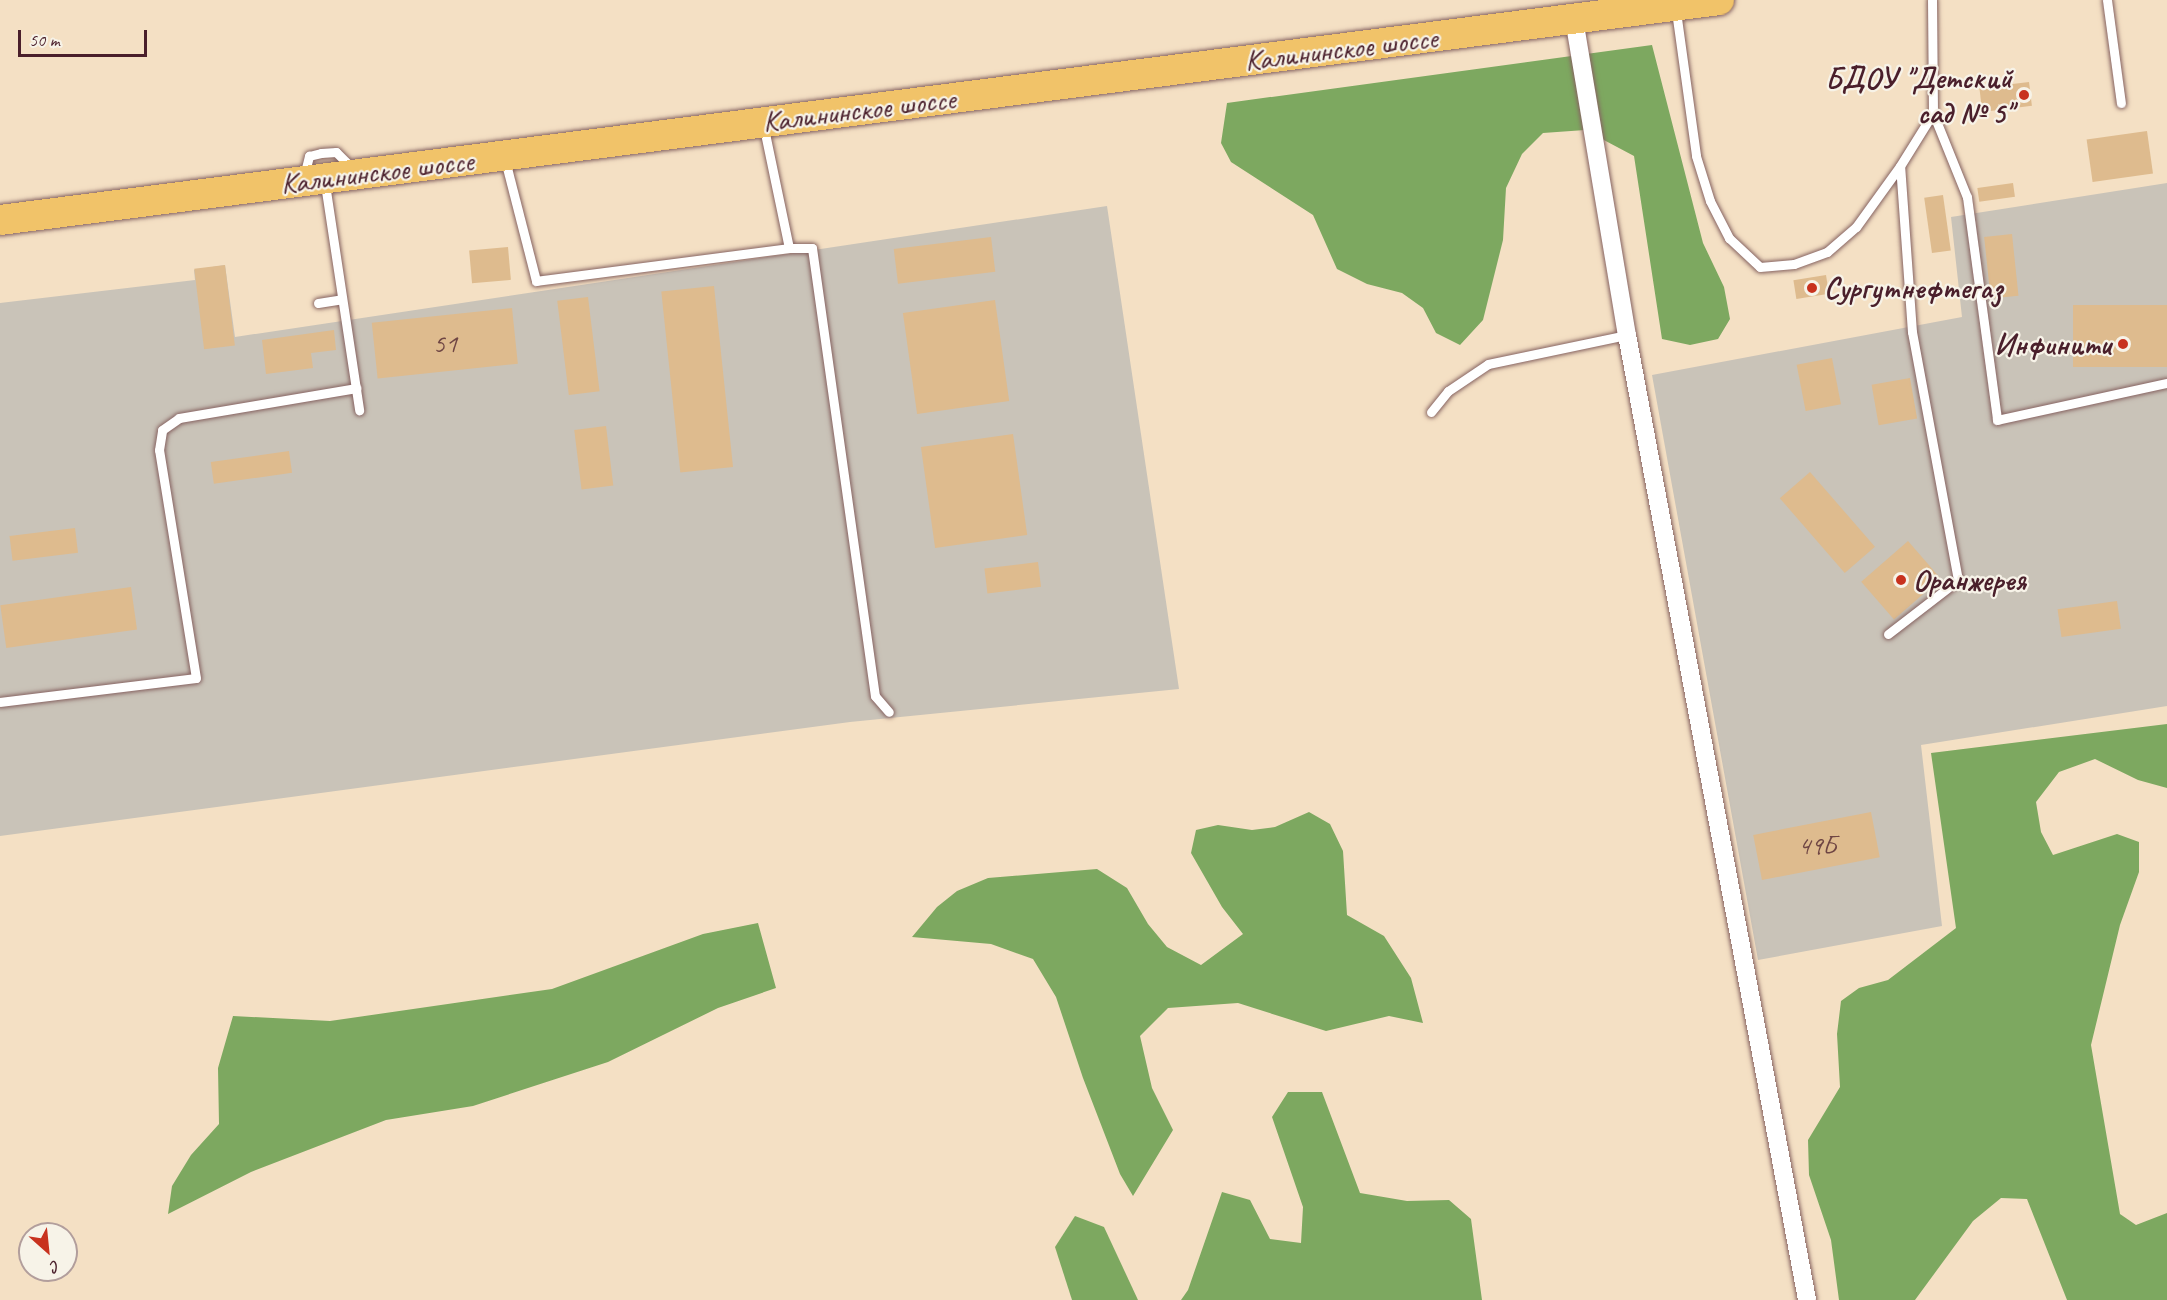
<!DOCTYPE html>
<html>
<head>
<meta charset="utf-8">
<style>
  body { margin:0 }
  #map { position:relative; width:2167px; height:1300px; overflow:hidden; background:#f4e0c4; font-family:Caveat,sans-serif }
  div>[style] { position:absolute }
  .industrial>* { inset:0; background:#c9c3b8 }
  .forest>* { inset:0; background:#7da860 }
  .building>* { inset:0; background:#debb8e; transform-origin:0 0 }
  .roads { filter:drop-shadow(0 0 2px #866361) drop-shadow(0 0 2px #866361) }
  .lane>* { height:9px; margin:-4.5px; padding:0 4.5px; transform-origin:4.5px; border-radius:4.5px; background:#fff }
  .street>* { height:18px; margin:-9px; padding:0 9px; transform-origin:9px; border-radius:9px; background:#fff }
  .primary>* { height:30px; margin:-15px; padding:0 15px; transform-origin:15px; border-radius:15px; background:#f1c369 }
  .dots>* { width:16px; height:16px; translate:-50% -50%; box-sizing:border-box; border:3px solid #f7f3e8; border-radius:50% }
  span { translate:-50% -50%; white-space:nowrap; text-align:center; line-height:1.15; -webkit-text-stroke:4.5px #f7f3e8; paint-order:stroke }
  .number-label { font-size:27px; color:#6f4644 }
  .number-label span { -webkit-text-stroke-width:0 }
  .street-label { font-size:30px; color:#4a1f2b }
  .poi-label { font-size:30px; color:#4a1f2b; font-weight:700 }
  .right { translate:-100% -50%; text-align:right }
  .left { translate:0 -50%; text-align:left }
  .north { position:absolute; left:18px; top:1222px; width:60px; height:60px; box-sizing:border-box; background:#f7f3e8; border:2px solid #b29e9c; border-radius:50%; rotate:153deg; font-size:16px; font-weight:700; line-height:24px; text-align:center; color:#4a1f2b }
  .north::after { content:''; display:block; margin:auto; width:21px; height:27px; background:#c8321e; clip-path:polygon(50% 0,100% 100%,50% 72%,0 100%) }
  .scale { position:absolute; left:18px; top:30px; width:129px; height:27px; box-sizing:border-box; border:3px solid #4a1f2b; border-top:0; padding-left:8px; font-size:18px; line-height:21px; white-space:nowrap; color:#4a1f2b; -webkit-text-stroke:4px #f7f3e8; paint-order:stroke }
</style>
</head>
<body>
<div id="map">
  <div class="industrial">
    <div style="clip-path:polygon(2167px 183px,2167px 706px,1921px 745px,1942px 926px,1758px 960px,1652px 375px,1962px 317px,1951px 217px)"></div>
    <div style="clip-path:polygon(1107px 206px,1179px 689px,850px 722px,0 836px,0 303px,195px 280px,194px 270px,225px 265px,235px 337px)"></div>
  </div>
  <div class="forest">
    <div style="clip-path:polygon(1652px 45px,1703px 243px,1724px 287px,1730px 319px,1718px 339px,1690px 345px,1662px 339px,1634px 156px,1585px 130px,1543px 133px,1522px 154px,1506px 188px,1503px 240px,1483px 320px,1460px 345px,1436px 333px,1423px 308px,1402px 293px,1367px 284px,1337px 269px,1313px 215px,1231px 162px,1221px 143px,1227px 103px)"></div>
    <div style="clip-path:polygon(2167px 724px,2167px 788px,2138px 780px,2095px 759px,2059px 772px,2036px 802px,2041px 832px,2053px 855px,2117px 834px,2139px 842px,2139px 872px,2120px 925px,2091px 1045px,2120px 1214px,2136px 1225px,2167px 1213px,2167px 1300px,2067px 1300px,2027px 1199px,2001px 1198px,1973px 1221px,1915px 1300px,1839px 1300px,1831px 1240px,1809px 1175px,1808px 1140px,1840px 1087px,1837px 1034px,1841px 1001px,1859px 988px,1888px 980px,1956px 928px,1931px 753px)"></div>
    <div style="clip-path:polygon(1309px 812px,1330px 824px,1343px 851px,1347px 915px,1384px 936px,1411px 978px,1423px 1023px,1389px 1016px,1326px 1031px,1238px 1003px,1168px 1008px,1140px 1036px,1152px 1088px,1173px 1130px,1133px 1196px,1120px 1174px,1083px 1078px,1056px 997px,1033px 959px,991px 944px,912px 937px,937px 907px,957px 891px,988px 878px,1097px 869px,1127px 888px,1148px 924px,1167px 947px,1201px 965px,1243px 934px,1222px 907px,1191px 853px,1196px 830px,1218px 825px,1252px 830px,1275px 827px)"></div>
    <div style="clip-path:polygon(758px 923px,776px 988px,718px 1008px,608px 1062px,473px 1106px,386px 1120px,251px 1172px,168px 1214px,172px 1186px,191px 1155px,219px 1124px,218px 1068px,233px 1016px,330px 1021px,552px 989px,703px 934px)"></div>
    <div style="clip-path:polygon(1288px 1092px,1322px 1092px,1360px 1193px,1407px 1201px,1449px 1200px,1471px 1219px,1482px 1300px,1181px 1300px,1188px 1290px,1222px 1192px,1250px 1200px,1270px 1239px,1301px 1243px,1303px 1207px,1272px 1117px)"></div>
    <div style="clip-path:polygon(1075px 1216px,1104px 1227px,1138px 1300px,1072px 1300px,1055px 1247px)"></div>
  </div>
  <div class="building">
    <div style="left:2029px;top:82px;width:24px;height:50px;rotate:83deg"></div>
    <div style="left:2147px;top:131px;width:43px;height:61px;rotate:82deg"></div>
    <div style="left:2013px;top:183px;width:14px;height:36px;rotate:82deg"></div>
    <div style="left:1943px;top:195px;width:56px;height:19px;rotate:82deg"></div>
    <div style="left:2012px;top:234px;width:62px;height:28px;rotate:84deg"></div>
    <div style="left:991px;top:237px;width:35px;height:98px;rotate:83deg"></div>
    <div style="left:508px;top:247px;width:33px;height:39px;rotate:85deg"></div>
    <div style="left:225px;top:265px;width:81px;height:31px;rotate:83deg"></div>
    <div style="left:1826px;top:275px;width:19px;height:33px;rotate:81deg"></div>
    <div style="left:714px;top:286px;width:182px;height:53px;rotate:84deg"></div>
    <div style="left:588px;top:297px;width:95px;height:31px;rotate:83deg"></div>
    <div style="left:995px;top:300px;width:102px;height:93px;rotate:82deg"></div>
    <div style="left:2167px;top:305px;width:62px;height:94px;rotate:90deg"></div>
    <div style="left:512px;top:308px;width:56px;height:141px;rotate:84deg"></div>
    <div style="clip-path:polygon(334px 330px,336px 350px,311px 353px,313px 368px,266px 374px,262px 340px)"></div>
    <div style="left:1832px;top:358px;width:47px;height:36px;rotate:79deg"></div>
    <div style="left:1910px;top:378px;width:41px;height:39px;rotate:80deg"></div>
    <div style="left:606px;top:426px;width:60px;height:32px;rotate:83deg"></div>
    <div style="left:1013px;top:434px;width:102px;height:93px;rotate:82deg"></div>
    <div style="left:289px;top:451px;width:22px;height:79px;rotate:82deg"></div>
    <div style="left:1810px;top:472px;width:99px;height:40px;rotate:49deg"></div>
    <div style="left:75px;top:528px;width:25px;height:66px;rotate:83deg"></div>
    <div style="left:1908px;top:541px;width:50px;height:62px;rotate:49deg"></div>
    <div style="left:1038px;top:562px;width:25px;height:54px;rotate:83deg"></div>
    <div style="left:131px;top:587px;width:43px;height:132px;rotate:82deg"></div>
    <div style="left:2117px;top:601px;width:28px;height:60px;rotate:82deg"></div>
    <div style="left:1871px;top:812px;width:46px;height:120px;rotate:79deg"></div>
  </div>
  <div class="roads">
    <div class="lane">
      <div style="left:2107px;top:0;width:104px;rotate:82.3deg"></div>
      <div style="left:1676px;top:11px;width:146px;rotate:82.1deg"></div>
      <div style="left:1696px;top:156px;width:47px;rotate:72.7deg"></div>
      <div style="left:1710px;top:201px;width:42px;rotate:62.8deg"></div>
      <div style="left:1729px;top:238px;width:42px;rotate:43.1deg"></div>
      <div style="left:1760px;top:267px;width:34px;rotate:-5deg"></div>
      <div style="left:1794px;top:264px;width:35px;rotate:-20deg"></div>
      <div style="left:1827px;top:252px;width:38px;rotate:-41deg"></div>
      <div style="left:1856px;top:227px;width:75px;rotate:-54.2deg"></div>
      <div style="left:1900px;top:166px;width:62px;rotate:-58.1deg"></div>
      <div style="left:1933px;top:113px;width:113px;rotate:-90.5deg"></div>
      <div style="left:1933px;top:113px;width:91px;rotate:68deg"></div>
      <div style="left:1967px;top:197px;width:225px;rotate:82.3deg"></div>
      <div style="left:1997px;top:420px;width:174px;rotate:-12.3deg"></div>
      <div style="left:505px;top:160px;width:125px;rotate:75.6deg"></div>
      <div style="left:536px;top:281px;width:255px;rotate:-7.4deg"></div>
      <div style="left:789px;top:248px;width:123px;rotate:-101.8deg"></div>
      <div style="left:304px;top:176px;width:21px;rotate:-76deg"></div>
      <div style="left:309px;top:156px;width:12px;rotate:-14deg"></div>
      <div style="left:321px;top:153px;width:15px;rotate:-4deg"></div>
      <div style="left:336px;top:152px;width:23px;rotate:45deg"></div>
      <div style="left:325px;top:184px;width:229px;rotate:81.4deg"></div>
      <div style="left:789px;top:248px;width:23px"></div>
      <div style="left:812px;top:248px;width:452px;rotate:82deg"></div>
      <div style="left:875px;top:696px;width:21px;rotate:49deg"></div>
      <div style="left:318px;top:303px;width:24px;rotate:-9deg"></div>
      <div style="left:1431px;top:412px;width:27px;rotate:-51deg"></div>
      <div style="left:1448px;top:391px;width:48px;rotate:-34deg"></div>
      <div style="left:1488px;top:364px;width:142px;rotate:-11.8deg"></div>
      <div style="left:1888px;top:634px;width:88px;rotate:-37.6deg"></div>
      <div style="left:1958px;top:580px;width:252px;rotate:-100.5deg"></div>
      <div style="left:1912px;top:332px;width:166px;rotate:-94.1deg"></div>
      <div style="left:0;top:702px;width:197px;rotate:-7deg"></div>
      <div style="left:196px;top:678px;width:231px;rotate:-99.2deg"></div>
      <div style="left:159px;top:450px;width:20px;rotate:-81deg"></div>
      <div style="left:162px;top:430px;width:21px;rotate:-35deg"></div>
      <div style="left:179px;top:418px;width:180px;rotate:-9.6deg"></div>
    </div>
    <div class="street">
      <div style="left:1574px;top:19px;width:320px;rotate:80.5deg"></div>
      <div style="left:1627px;top:335px;width:982px;rotate:79.43deg"></div>
    </div>
    <div class="primary">
      <div style="left:0;top:220px;width:1733px;rotate:-7.29deg"></div>
    </div>
  </div>
  <div class="dots">
    <div style="left:2024px;top:95px;background:#c8321e"></div>
    <div style="left:1812px;top:288px;background:#c8321e"></div>
    <div style="left:2123px;top:344px;background:#c8321e"></div>
    <div style="left:1901px;top:580px;background:#c8321e"></div>
  </div>
  <div class="number-label">
    <span style="left:445px;top:344px">51</span>
    <span style="left:1817px;top:846px">49Б</span>
  </div>
  <div class="street-label">
    <span style="left:1341px;top:49px;rotate:-7deg">Калининское шоссе</span>
    <span style="left:859px;top:110px;rotate:-7deg">Калининское шоссе</span>
    <span style="left:377px;top:172px;rotate:-7deg">Калининское шоссе</span>
  </div>
  <div class="poi-label">
    <span class="right" style="left:2012px;top:95px">БДОУ "Детский<br>сад № 5"</span>
    <span class="left" style="left:1824px;top:288px">Сургутнефтегаз</span>
    <span class="right" style="left:2111px;top:344px">Инфинити</span>
    <span class="left" style="left:1913px;top:580px">Оранжерея</span>
  </div>
  <div class="north">С</div>
  <div class="scale">50 m</div>
</div>
</body>
</html>
